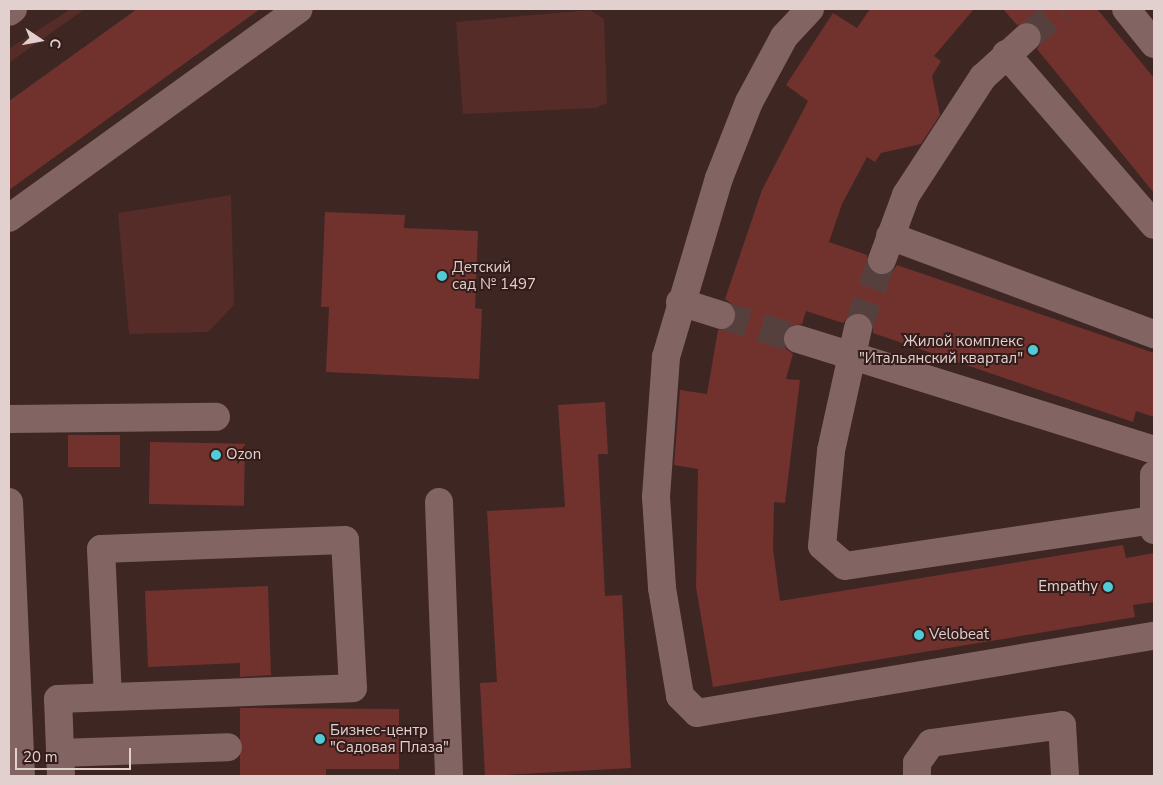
<!DOCTYPE html>
<html>
<head>
<meta charset="utf-8">
<style>
  body { margin:0 }
  #map { position:relative; width:1163px; height:785px; overflow:hidden; background:#3e2623; font-family:"Nunito Sans",sans-serif }
  div>[style] { position:absolute }
  .green>* { inset:0; background:#552c28 }
  .building>* { inset:0; background:#71322e; transform-origin:0 0 }
  .minor-tunnel>* { height:28px; margin-top:-14px; transform-origin:0; background:repeating-linear-gradient(90deg,#56403d 0 28px,transparent 0 42px) }
  .minor>* { height:28px; margin:-14px; padding:0 14px; transform-origin:14px; border-radius:14px; background:#826562 }
  .dots>* { width:14px; height:14px; translate:-50% -50%; box-sizing:border-box; border:2px solid #341c1a; border-radius:50% }
  span { translate:-50% -50%; white-space:nowrap; text-align:center; line-height:1.15; -webkit-text-stroke:4px #341c1a; paint-order:stroke }
  .poi-label { font-size:15px; color:#e1d0ce }
  .left { translate:0 -50%; text-align:left }
  .right { translate:-100% -50%; text-align:right }
  .frame { position:absolute; inset:0; border:10px solid #e1d0ce; pointer-events:none }
  .north { position:absolute; left:15px; top:15px; width:50px; height:50px; -webkit-text-stroke:4px #341c1a; paint-order:stroke; rotate:102deg; font-size:14px; font-weight:700; line-height:20px; text-align:center; color:#e1d0ce }
  .north::after { content:''; display:block; margin:auto; width:18px; height:22px; background:#e1d0ce; clip-path:polygon(50% 0,100% 100%,50% 72%,0 100%) }
  .scale { position:absolute; left:15px; top:748px; width:116px; height:22px; box-sizing:border-box; border:2px solid #e1d0ce; border-top:0; padding-left:6px; font-size:15px; line-height:18px; white-space:nowrap; color:#e1d0ce; -webkit-text-stroke:4px #341c1a; paint-order:stroke }
</style>
</head>
<body>
<div id="map">
  <div class="green">
    <div style="clip-path:polygon(71px 9px,85px 9px,10px 62px,10px 48px)"></div>
    <div style="clip-path:polygon(590px 10px,604px 19px,607px 103px,596px 108px,463px 114px,456px 22px)"></div>
    <div style="clip-path:polygon(231px 195px,234px 305px,208px 332px,129px 334px,118px 213px)"></div>
  </div>
  <div class="building">
    <div style="clip-path:polygon(137px 9px,260px 9px,9px 190px,9px 101px)"></div>
    <div style="clip-path:polygon(870px 9px,974px 9px,934px 56px,941px 61px,932px 76px,940px 115px,921px 144px,881px 153px,875px 162px,867px 157px,842px 204px,829px 242px,867px 255px,870px 270px,877px 275px,892px 272px,897px 265px,1154px 353px,1154px 417px,1136px 411px,1133px 422px,873px 333px,873px 323px,862px 313px,853px 313px,843px 323px,806px 311px,802px 324px,788px 327px,783px 335px,786px 349px,793px 354px,786px 379px,800px 380px,785px 503px,774px 502px,773px 549px,780px 601px,1123px 545px,1126px 558px,1154px 553px,1154px 602px,1133px 605px,1135px 617px,713px 687px,696px 587px,698px 469px,674px 465px,680px 390px,707px 394px,718px 330px,731px 327px,736px 320px,733px 305px,725px 299px,762px 190px,808px 101px,786px 85px,833px 13px,857px 28px)"></div>
    <div style="clip-path:polygon(1003px 9px,1097px 9px,1154px 78px,1154px 193px,1037px 49px,1042px 41px,1039px 27px,1031px 22px,1017px 25px)"></div>
    <div style="clip-path:polygon(325px 212px,405px 215px,404px 228px,478px 231px,475px 308px,482px 309px,479px 379px,326px 372px,329px 307px,321px 307px)"></div>
    <div style="clip-path:polygon(605px 402px,608px 454px,598px 454px,605px 596px,622px 595px,631px 768px,485px 776px,480px 683px,497px 682px,487px 511px,565px 507px,558px 405px)"></div>
    <div style="left:68px;top:435px;width:52px;height:32px"></div>
    <div style="left:150px;top:442px;width:95px;height:62px;rotate:1deg"></div>
    <div style="clip-path:polygon(268px 586px,271px 675px,240px 677px,240px 663px,148px 667px,145px 591px)"></div>
    <div style="clip-path:polygon(240px 708px,399px 709px,399px 769px,326px 769px,326px 776px,240px 776px)"></div>
  </div>
  <div class="minor-tunnel">
    <div style="left:1027px;top:37px;width:44px;rotate:-39.5deg"></div>
    <div style="left:721px;top:315px;width:81px;rotate:17.3deg"></div>
    <div style="left:858px;top:328px;width:72px;rotate:-70.6deg"></div>
  </div>
  <div class="minor">
    <div style="left:810px;top:9px;width:38px;rotate:133deg"></div>
    <div style="left:784px;top:37px;width:74px;rotate:118.3deg"></div>
    <div style="left:749px;top:102px;width:82px;rotate:111.5deg"></div>
    <div style="left:719px;top:178px;width:187px;rotate:106.5deg"></div>
    <div style="left:666px;top:357px;width:140px;rotate:94.1deg"></div>
    <div style="left:656px;top:497px;width:91px;rotate:86.2deg"></div>
    <div style="left:662px;top:588px;width:109px;rotate:80.5deg"></div>
    <div style="left:680px;top:696px;width:24px;rotate:45deg"></div>
    <div style="left:697px;top:713px;width:463px;rotate:-9.6deg"></div>
    <div style="left:1126px;top:9px;width:45px;rotate:51.3deg"></div>
    <div style="left:9px;top:12px;width:5px;rotate:-37deg"></div>
    <div style="left:1006px;top:54px;width:226px;rotate:49.1deg"></div>
    <div style="left:9px;top:218px;width:357px;rotate:-35.8deg"></div>
    <div style="left:890px;top:236px;width:282px;rotate:20.4deg"></div>
    <div style="left:882px;top:260px;width:69px;rotate:-69.7deg"></div>
    <div style="left:906px;top:195px;width:141px;rotate:-56.9deg"></div>
    <div style="left:983px;top:77px;width:59px;rotate:-42.3deg"></div>
    <div style="left:680px;top:302px;width:43px;rotate:17.6deg"></div>
    <div style="left:858px;top:328px;width:126px;rotate:102.4deg"></div>
    <div style="left:831px;top:451px;width:95px;rotate:95.4deg"></div>
    <div style="left:822px;top:546px;width:30px;rotate:41deg"></div>
    <div style="left:845px;top:566px;width:311px;rotate:-8.5deg"></div>
    <div style="left:798px;top:339px;width:373px;rotate:17.3deg"></div>
    <div style="left:9px;top:419px;width:207px;rotate:-0.6deg"></div>
    <div style="left:1154px;top:475px;width:55px;rotate:90deg"></div>
    <div style="left:9px;top:502px;width:274px;rotate:87.5deg"></div>
    <div style="left:439px;top:502px;width:274px;rotate:87.9deg"></div>
    <div style="left:60px;top:753px;width:168px;rotate:-2deg"></div>
    <div style="left:61px;top:776px;width:77px;rotate:-92.2deg"></div>
    <div style="left:58px;top:699px;width:295px;rotate:-2.1deg"></div>
    <div style="left:353px;top:688px;width:148px;rotate:-93.1deg"></div>
    <div style="left:345px;top:540px;width:244px;rotate:177.9deg"></div>
    <div style="left:101px;top:549px;width:147px;rotate:87.3deg"></div>
    <div style="left:917px;top:776px;width:13px;rotate:-90deg"></div>
    <div style="left:917px;top:763px;width:24px;rotate:-55deg"></div>
    <div style="left:931px;top:743px;width:132px;rotate:-7.8deg"></div>
    <div style="left:1062px;top:725px;width:51px;rotate:86.6deg"></div>
  </div>
  <div class="dots">
    <div style="left:442px;top:276px;background:#52cbd9"></div>
    <div style="left:1033px;top:350px;background:#52cbd9"></div>
    <div style="left:216px;top:455px;background:#52cbd9"></div>
    <div style="left:1108px;top:587px;background:#52cbd9"></div>
    <div style="left:919px;top:635px;background:#52cbd9"></div>
    <div style="left:320px;top:739px;background:#52cbd9"></div>
  </div>
  <div class="poi-label">
    <span class="left" style="left:452px;top:276px">Детский<br>сад № 1497</span>
    <span class="right" style="left:1023px;top:350px">Жилой комплекс<br>"Итальянский квартал"</span>
    <span class="left" style="left:226px;top:455px">Ozon</span>
    <span class="right" style="left:1098px;top:587px">Empathy</span>
    <span class="left" style="left:929px;top:635px">Velobeat</span>
    <span class="left" style="left:330px;top:739px">Бизнес-центр<br>"Садовая Плаза"</span>
  </div>
  <div class="frame"></div>
  <div class="north">С</div>
  <div class="scale">20 m</div>
</div>
</body>
</html>
